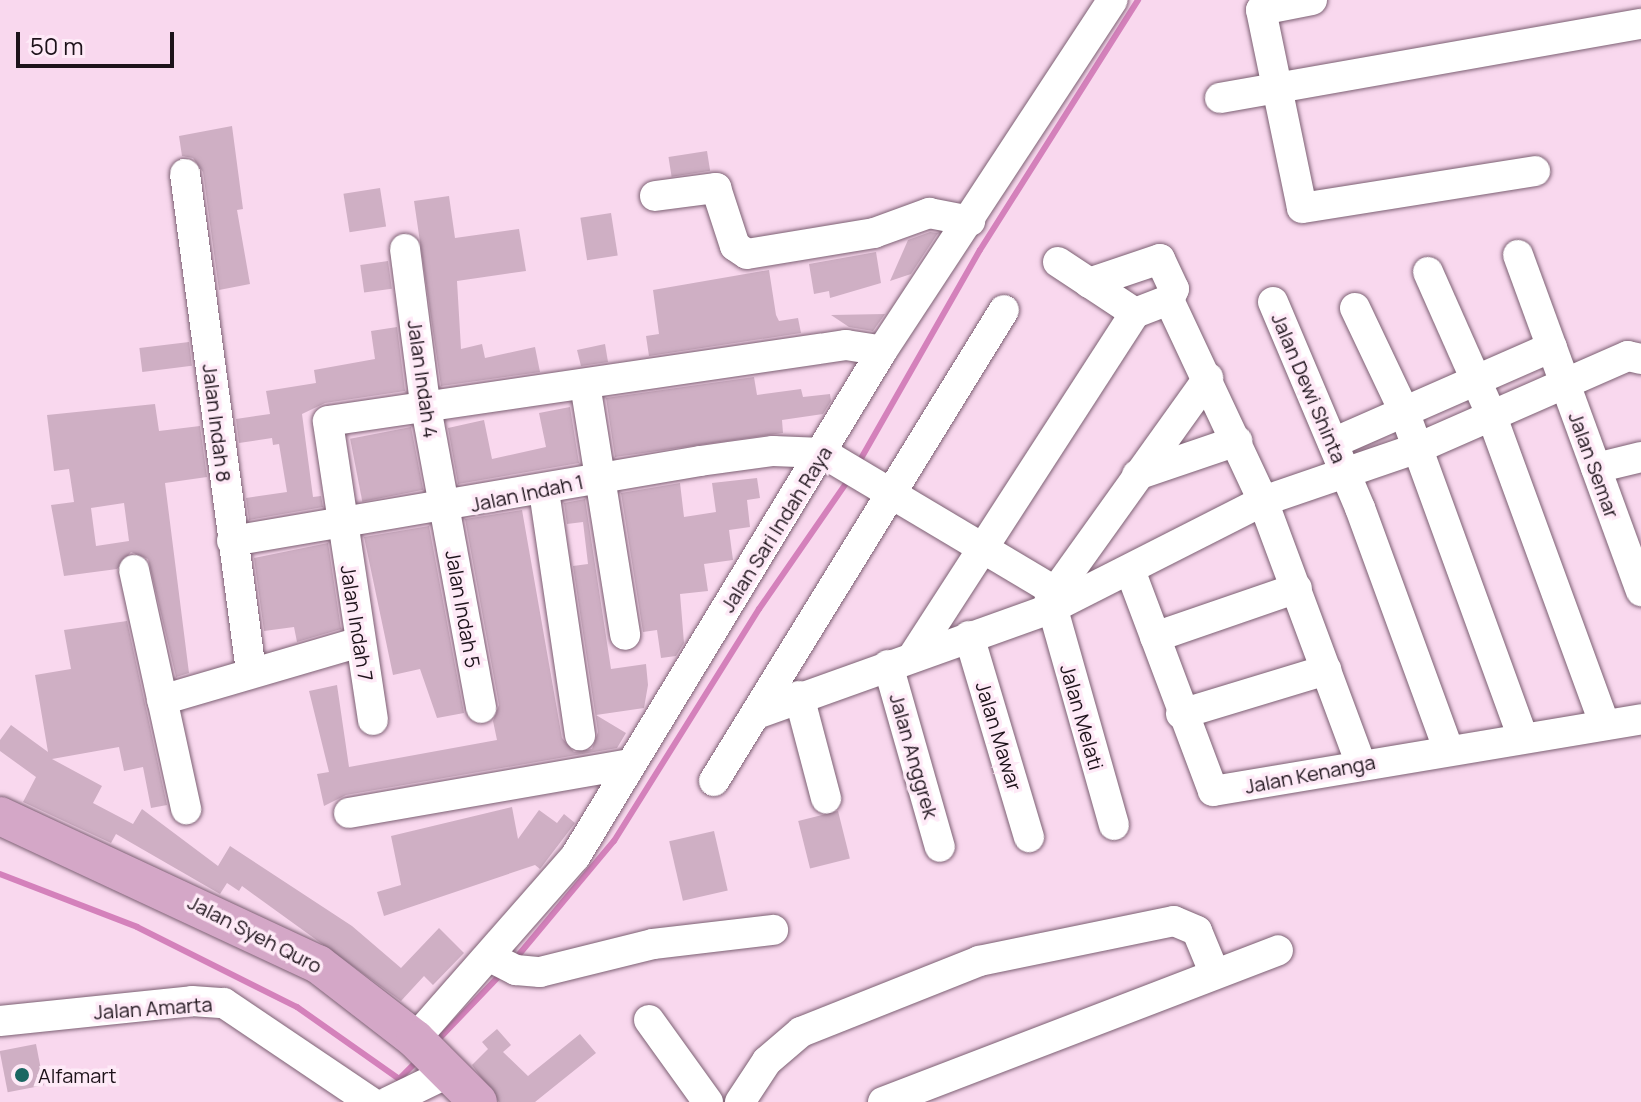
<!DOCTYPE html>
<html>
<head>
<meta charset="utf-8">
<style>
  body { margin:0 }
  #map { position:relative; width:1641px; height:1102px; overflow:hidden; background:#f9d8ee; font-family:Manrope,sans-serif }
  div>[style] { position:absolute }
  .stream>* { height:6px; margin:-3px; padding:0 3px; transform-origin:3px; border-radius:3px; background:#d481bb }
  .building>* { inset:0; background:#cfafc4; transform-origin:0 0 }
  .roads { filter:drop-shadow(0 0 2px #7c6073) drop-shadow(0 0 2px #7c6073) }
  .minor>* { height:30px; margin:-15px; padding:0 15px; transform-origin:15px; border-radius:15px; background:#fff }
  .major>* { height:38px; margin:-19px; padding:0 19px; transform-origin:19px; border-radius:19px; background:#d4a7c7 }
  .dots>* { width:22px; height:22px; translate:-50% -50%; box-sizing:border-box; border:4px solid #feeaf7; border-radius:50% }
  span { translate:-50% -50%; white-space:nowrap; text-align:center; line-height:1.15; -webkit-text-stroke:7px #feeaf7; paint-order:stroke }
  .street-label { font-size:20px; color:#1d121a }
  .poi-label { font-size:20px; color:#1d121a }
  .left { translate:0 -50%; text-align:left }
  .scale { position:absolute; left:16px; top:32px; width:158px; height:36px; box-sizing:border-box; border:4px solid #1d121a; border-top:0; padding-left:10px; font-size:24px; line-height:28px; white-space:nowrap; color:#1d121a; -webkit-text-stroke:6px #feeaf7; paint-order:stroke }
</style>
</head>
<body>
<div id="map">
  <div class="stream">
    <div style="left:859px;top:462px;width:244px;rotate:-60.3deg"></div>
    <div style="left:980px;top:250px;width:296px;rotate:-57.7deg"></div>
    <div style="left:0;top:874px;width:147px;rotate:21.1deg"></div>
    <div style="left:137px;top:927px;width:179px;rotate:26.6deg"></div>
    <div style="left:297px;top:1007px;width:125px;rotate:35.2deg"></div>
    <div style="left:399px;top:1079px;width:25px;rotate:-45deg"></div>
    <div style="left:516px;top:958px;width:153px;rotate:-50.1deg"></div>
    <div style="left:614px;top:841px;width:274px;rotate:-58deg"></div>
    <div style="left:759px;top:609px;width:158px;rotate:-55.3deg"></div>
    <div style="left:436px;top:1042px;width:97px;rotate:-46.3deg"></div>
  </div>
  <div class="building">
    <div style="clip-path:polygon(232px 126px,243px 209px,237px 210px,250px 284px,219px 290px,203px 172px,193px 158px,182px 156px,179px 136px)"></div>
    <div style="left:707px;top:151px;width:20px;height:39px;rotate:81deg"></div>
    <div style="left:380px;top:188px;width:39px;height:37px;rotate:81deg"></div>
    <div style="clip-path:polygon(449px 196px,455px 238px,519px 229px,526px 271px,457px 281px,461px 349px,482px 344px,485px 358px,535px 347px,540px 372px,441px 386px,414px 201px)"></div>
    <div style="left:611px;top:213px;width:43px;height:31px;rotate:81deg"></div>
    <div style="clip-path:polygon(930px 232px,938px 233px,911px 274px,890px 281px,908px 240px)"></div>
    <div style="clip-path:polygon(876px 252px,881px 283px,830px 298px,829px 291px,814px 294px,809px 264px)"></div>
    <div style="left:388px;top:261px;width:28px;height:28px;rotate:82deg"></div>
    <div style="clip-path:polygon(769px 270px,776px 315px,779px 321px,798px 318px,801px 333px,649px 356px,646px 336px,659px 334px,653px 290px)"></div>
    <div style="clip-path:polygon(885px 314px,873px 331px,849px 327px,831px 315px)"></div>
    <div style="clip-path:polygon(397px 327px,405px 391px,325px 403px,302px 414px,313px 497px,321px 496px,323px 507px,249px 520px,246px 498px,287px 492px,279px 444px,273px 445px,272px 438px,239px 443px,236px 419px,270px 414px,266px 391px,316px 383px,314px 370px,375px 359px,371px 331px)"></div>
    <div style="left:189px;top:342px;width:24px;height:50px;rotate:83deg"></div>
    <div style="clip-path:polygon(605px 344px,608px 362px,581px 366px,577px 350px)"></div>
    <div style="clip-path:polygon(754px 377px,757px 395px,801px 389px,803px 397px,830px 394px,831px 401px,823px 414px,782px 420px,783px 433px,615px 457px,606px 398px)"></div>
    <div style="clip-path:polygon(evenodd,155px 404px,159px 431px,200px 426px,207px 477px,165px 483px,189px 673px,176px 677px,148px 559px,131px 552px,117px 569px,64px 576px,51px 505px,74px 502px,69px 469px,54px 471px,47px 415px,155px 404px,124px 503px,129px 541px,96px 546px,91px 508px,124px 503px)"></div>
    <div style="clip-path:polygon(570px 407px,579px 463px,458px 484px,448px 428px,484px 420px,492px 459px,546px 447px,539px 413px)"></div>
    <div style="left:411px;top:427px;width:64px;height:62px;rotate:79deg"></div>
    <div style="clip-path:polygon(757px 478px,760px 498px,747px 500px,750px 527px,729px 530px,733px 560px,704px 564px,708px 591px,680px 594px,684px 643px,676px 656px,661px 658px,657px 630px,643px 632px,621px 493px,680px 483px,684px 517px,716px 512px,712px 483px)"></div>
    <div style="clip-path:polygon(585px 499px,611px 669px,646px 664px,648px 685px,644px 708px,596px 715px,626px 733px,617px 748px,346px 795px,324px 806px,317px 774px,329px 772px,309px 691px,337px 685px,349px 767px,497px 740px,493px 721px,499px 705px,465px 519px,522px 510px,562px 738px,574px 752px,592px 749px,598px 732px,573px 566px,588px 564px,583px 522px,567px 524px,564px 503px)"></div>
    <div style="clip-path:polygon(429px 526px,464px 713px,437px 718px,420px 669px,393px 675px,364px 537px)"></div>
    <div style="clip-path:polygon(328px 543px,341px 629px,297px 642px,294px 627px,264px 631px,254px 558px)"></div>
    <div style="clip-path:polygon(127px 621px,167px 805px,151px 808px,143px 767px,124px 771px,119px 747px,52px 759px,102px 786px,93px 803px,133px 824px,142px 809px,218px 866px,230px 846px,352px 926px,401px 968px,439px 928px,464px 953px,433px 985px,424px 976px,401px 1001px,242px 886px,239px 891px,227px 883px,220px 894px,116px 834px,111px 843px,23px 802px,36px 777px,0 751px,0 740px,11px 725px,48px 752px,35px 675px,71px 669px,64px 630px)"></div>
    <div style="clip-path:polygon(512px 807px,518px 839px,539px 810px,557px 823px,564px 814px,575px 823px,540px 869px,535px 865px,384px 916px,377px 892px,401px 885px,391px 836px)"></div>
    <div style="left:838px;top:811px;width:49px;height:41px;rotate:76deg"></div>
    <div style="left:714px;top:831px;width:61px;height:46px;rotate:77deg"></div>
    <div style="clip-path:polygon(497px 1029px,511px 1045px,503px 1052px,528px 1076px,580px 1034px,596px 1053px,535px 1102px,499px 1102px,472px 1065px,488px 1049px,482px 1042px)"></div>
    <div style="left:36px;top:1044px;width:42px;height:37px;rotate:79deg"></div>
  </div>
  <div class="roads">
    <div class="minor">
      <div style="left:1312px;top:0;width:52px;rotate:168.9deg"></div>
      <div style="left:1261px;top:10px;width:202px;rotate:78.3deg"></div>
      <div style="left:1302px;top:208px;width:236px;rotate:-9deg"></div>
      <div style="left:1220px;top:98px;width:427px;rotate:-10deg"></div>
      <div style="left:185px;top:174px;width:501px;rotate:82.44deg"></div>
      <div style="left:655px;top:196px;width:62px;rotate:-7.5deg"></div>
      <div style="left:716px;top:188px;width:61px;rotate:71.9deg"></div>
      <div style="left:735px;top:246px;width:14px;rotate:34deg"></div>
      <div style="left:747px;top:254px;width:129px;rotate:-9.4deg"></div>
      <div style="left:874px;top:233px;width:59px;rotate:-20deg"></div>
      <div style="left:929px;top:213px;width:42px;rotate:11deg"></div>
      <div style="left:405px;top:249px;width:154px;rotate:82.6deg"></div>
      <div style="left:425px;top:402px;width:311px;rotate:79.6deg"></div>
      <div style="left:1518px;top:255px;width:358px;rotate:69.9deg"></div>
      <div style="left:1058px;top:262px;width:92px;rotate:33.5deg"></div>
      <div style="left:1428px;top:272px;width:155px;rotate:66.1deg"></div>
      <div style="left:1491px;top:414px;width:331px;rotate:69.9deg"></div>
      <div style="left:1089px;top:283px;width:75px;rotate:-18.7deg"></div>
      <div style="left:1160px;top:259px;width:33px;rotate:65deg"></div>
      <div style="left:1174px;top:289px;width:12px;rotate:114deg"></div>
      <div style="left:1273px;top:302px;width:224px;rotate:67.1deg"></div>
      <div style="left:1360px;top:508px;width:257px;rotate:69.9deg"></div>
      <div style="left:1355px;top:308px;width:114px;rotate:64.6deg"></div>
      <div style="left:1404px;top:411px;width:346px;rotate:70deg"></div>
      <div style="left:585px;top:384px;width:254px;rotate:80.9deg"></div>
      <div style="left:1333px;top:443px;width:239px;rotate:-23.7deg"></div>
      <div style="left:1596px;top:468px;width:46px;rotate:-13.7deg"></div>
      <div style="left:1137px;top:475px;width:106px;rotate:-18.8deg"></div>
      <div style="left:544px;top:491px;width:247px;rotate:81.6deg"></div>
      <div style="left:232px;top:541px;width:475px;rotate:-9.7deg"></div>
      <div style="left:700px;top:461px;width:74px;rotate:-7.8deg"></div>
      <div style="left:773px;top:451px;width:50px;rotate:2.3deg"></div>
      <div style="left:823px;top:453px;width:268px;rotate:30.8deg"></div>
      <div style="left:134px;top:570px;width:245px;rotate:77.7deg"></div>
      <div style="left:1130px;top:570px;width:236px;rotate:69.4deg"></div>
      <div style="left:1213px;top:791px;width:434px;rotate:-9.5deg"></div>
      <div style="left:969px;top:636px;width:210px;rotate:73.4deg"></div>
      <div style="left:1155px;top:637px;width:150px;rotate:-19deg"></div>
      <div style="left:915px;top:653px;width:405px;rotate:-57.1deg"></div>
      <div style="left:1135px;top:313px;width:36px;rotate:-21deg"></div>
      <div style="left:1169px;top:300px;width:222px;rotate:64.9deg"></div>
      <div style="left:1263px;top:501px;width:281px;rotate:69.6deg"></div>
      <div style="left:888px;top:665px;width:189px;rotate:74.1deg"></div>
      <div style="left:799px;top:696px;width:106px;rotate:75.2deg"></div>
      <div style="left:162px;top:700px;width:206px;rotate:-16.3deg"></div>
      <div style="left:759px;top:713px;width:309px;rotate:-19.7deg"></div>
      <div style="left:1050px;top:609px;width:239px;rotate:-26.9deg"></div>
      <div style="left:1263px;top:501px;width:164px;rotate:-18.9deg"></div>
      <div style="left:1418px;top:448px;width:229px;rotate:-23.7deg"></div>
      <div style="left:1628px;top:356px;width:13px;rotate:13deg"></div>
      <div style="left:1181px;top:714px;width:152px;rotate:-16.9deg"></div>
      <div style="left:373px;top:720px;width:302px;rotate:-98.6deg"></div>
      <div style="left:328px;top:421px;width:524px;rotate:-8.35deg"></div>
      <div style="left:846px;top:345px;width:36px;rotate:9deg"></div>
      <div style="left:714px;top:781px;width:553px;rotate:-58.38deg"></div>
      <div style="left:349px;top:813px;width:285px;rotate:-9.9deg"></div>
      <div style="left:1114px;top:825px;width:235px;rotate:-105.8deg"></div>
      <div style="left:1050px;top:599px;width:272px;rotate:-54.4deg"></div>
      <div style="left:490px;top:957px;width:29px;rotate:27deg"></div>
      <div style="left:516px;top:970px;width:24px;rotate:5deg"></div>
      <div style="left:540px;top:972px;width:116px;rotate:-13.9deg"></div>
      <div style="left:653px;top:944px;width:121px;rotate:-6.7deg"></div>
      <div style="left:649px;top:1020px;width:101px;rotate:54.3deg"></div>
      <div style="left:0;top:1021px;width:193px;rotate:-5.9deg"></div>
      <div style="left:192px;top:1001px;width:32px;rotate:4deg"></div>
      <div style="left:224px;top:1003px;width:177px;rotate:34deg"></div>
      <div style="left:415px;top:1039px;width:242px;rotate:-48.7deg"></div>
      <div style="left:575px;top:857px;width:592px;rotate:-58.75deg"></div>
      <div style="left:882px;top:351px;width:420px;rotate:-56.7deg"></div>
      <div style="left:388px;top:1102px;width:67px;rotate:-25.8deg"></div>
      <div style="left:740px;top:1102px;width:49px;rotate:-56.6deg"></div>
      <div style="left:767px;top:1061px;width:45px;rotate:-40.5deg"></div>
      <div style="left:801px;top:1032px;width:192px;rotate:-21.7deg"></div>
      <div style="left:979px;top:961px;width:199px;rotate:-11.6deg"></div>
      <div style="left:1174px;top:921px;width:25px;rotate:23deg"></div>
      <div style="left:1197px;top:931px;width:44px;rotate:67.5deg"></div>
      <div style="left:883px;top:1102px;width:423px;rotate:-21deg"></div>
    </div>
    <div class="major">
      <div style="left:0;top:816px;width:351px;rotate:25deg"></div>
      <div style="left:318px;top:964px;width:123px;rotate:37.7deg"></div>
      <div style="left:415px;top:1039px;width:89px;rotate:45deg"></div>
    </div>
  </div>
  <div class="dots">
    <div style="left:22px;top:1075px;background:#1a6762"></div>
  </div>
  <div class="street-label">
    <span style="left:423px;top:379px;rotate:82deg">Jalan Indah 4</span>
    <span style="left:1309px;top:388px;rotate:67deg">Jalan Dewi Shinta</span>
    <span style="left:217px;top:423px;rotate:83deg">Jalan Indah 8</span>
    <span style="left:1594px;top:465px;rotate:70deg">Jalan Semar</span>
    <span style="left:527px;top:493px;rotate:-12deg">Jalan Indah 1</span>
    <span style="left:776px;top:529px;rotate:-58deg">Jalan Sari Indah Raya</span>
    <span style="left:463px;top:609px;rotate:80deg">Jalan Indah 5</span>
    <span style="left:357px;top:623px;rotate:81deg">Jalan Indah 7</span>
    <span style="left:1082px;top:717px;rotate:74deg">Jalan Melati</span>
    <span style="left:999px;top:736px;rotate:73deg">Jalan Mawar</span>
    <span style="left:914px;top:756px;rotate:74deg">Jalan Anggrek</span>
    <span style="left:1310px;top:774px;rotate:-11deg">Jalan Kenanga</span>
    <span style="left:255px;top:934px;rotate:27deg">Jalan Syeh Quro</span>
    <span style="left:153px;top:1008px;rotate:-4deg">Jalan Amarta</span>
  </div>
  <div class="poi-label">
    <span class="left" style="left:38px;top:1075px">Alfamart</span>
  </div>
  <div class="scale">50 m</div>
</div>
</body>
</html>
